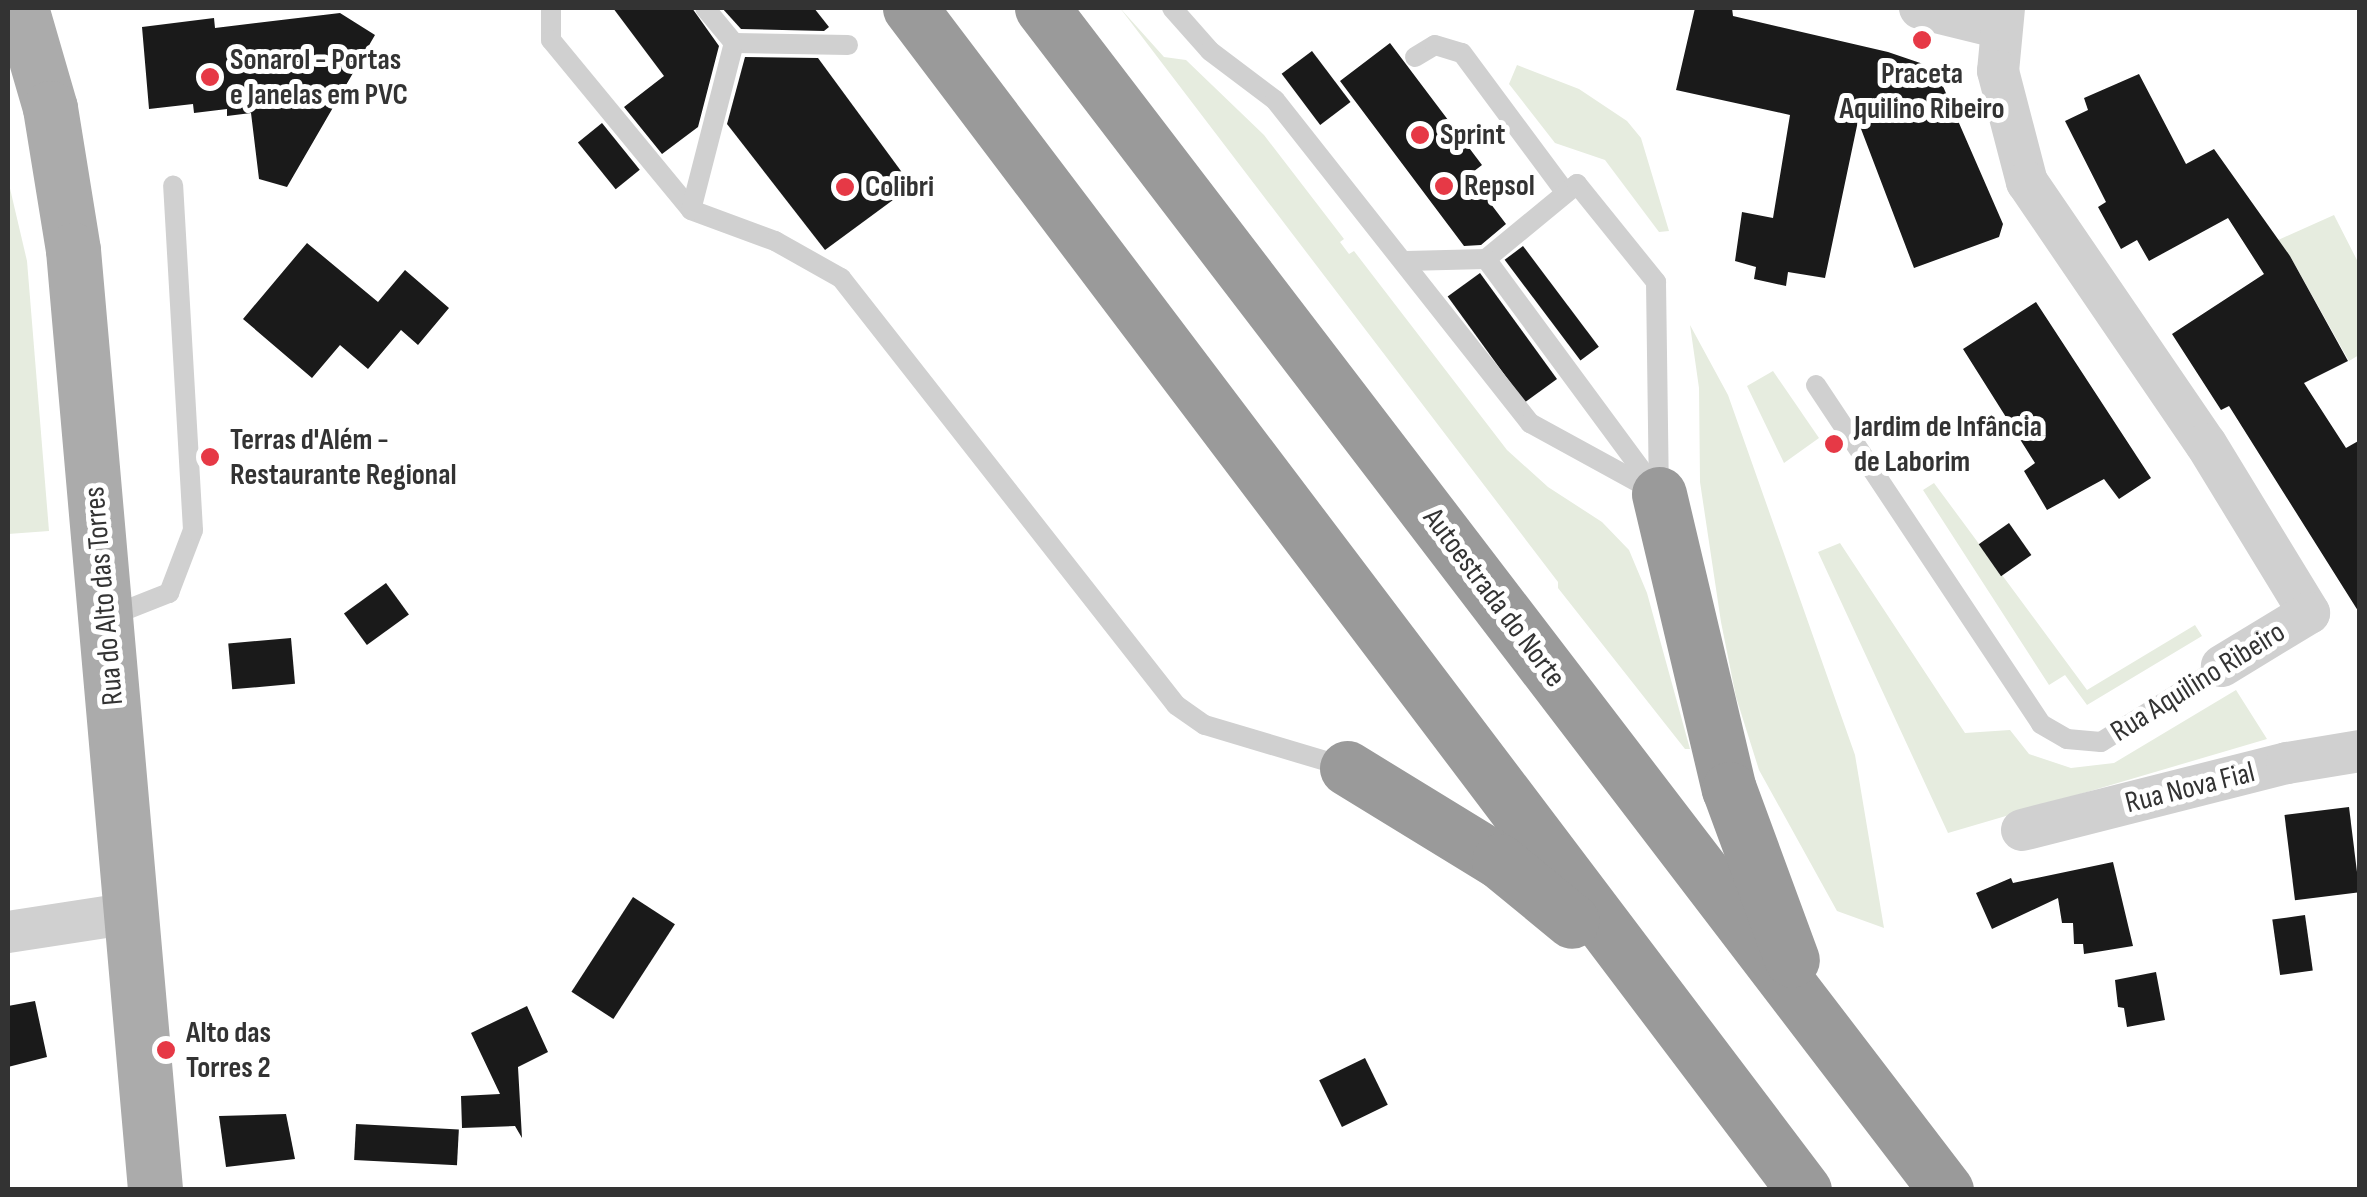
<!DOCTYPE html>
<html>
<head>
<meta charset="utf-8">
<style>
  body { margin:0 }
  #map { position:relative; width:2367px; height:1197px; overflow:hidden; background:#fff; font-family:"Sofia Sans Condensed",sans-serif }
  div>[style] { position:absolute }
  .green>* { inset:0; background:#e6ecdf }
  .building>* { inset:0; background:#1a1a1a; transform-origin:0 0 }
  .service>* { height:20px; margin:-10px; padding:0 10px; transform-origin:10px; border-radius:10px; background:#d0d0d0 }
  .minor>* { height:42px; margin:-21px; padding:0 21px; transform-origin:21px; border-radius:21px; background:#d0d0d0 }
  .primary>* { height:55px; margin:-27.5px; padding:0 27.5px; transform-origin:27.5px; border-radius:27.5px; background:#ababab }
  .motorway>* { height:55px; margin:-27.5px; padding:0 27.5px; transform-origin:27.5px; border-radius:27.5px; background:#9a9a9a }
  .dots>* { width:28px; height:28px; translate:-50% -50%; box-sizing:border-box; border:5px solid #fff; border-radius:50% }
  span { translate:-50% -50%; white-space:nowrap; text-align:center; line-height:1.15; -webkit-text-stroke:10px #fff; paint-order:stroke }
  .poi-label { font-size:30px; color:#333; font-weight:700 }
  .left { translate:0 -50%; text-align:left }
  .street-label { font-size:30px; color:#333 }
  .frame { position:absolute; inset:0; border:10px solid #333; pointer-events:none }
</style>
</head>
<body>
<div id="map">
  <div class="green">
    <div style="clip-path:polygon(1120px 8px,1164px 57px,1186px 60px,1264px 135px,1344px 239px,1340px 242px,1349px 254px,1354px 251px,1507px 450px,1548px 487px,1602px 522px,1629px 550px,1647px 593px,1690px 749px,1685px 749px,1558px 588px,1558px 582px)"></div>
    <div style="clip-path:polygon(1517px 65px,1579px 89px,1627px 121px,1641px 138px,1669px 231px,1659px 232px,1605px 160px,1555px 143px,1509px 84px)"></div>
    <div style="clip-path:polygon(8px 180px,27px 261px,49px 531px,8px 534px)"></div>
    <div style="clip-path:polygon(2334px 215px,2359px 264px,2359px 355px,2349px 361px,2290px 256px,2276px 241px)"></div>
    <div style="clip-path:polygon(1690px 325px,1728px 395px,1855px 755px,1884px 928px,1837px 911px,1759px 770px,1736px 697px,1721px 622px,1700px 482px,1699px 388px)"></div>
    <div style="clip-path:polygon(1773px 371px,1819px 438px,1784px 463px,1747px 386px)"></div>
    <div style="clip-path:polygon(1934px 483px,2087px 690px,2195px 625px,2202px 636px,2087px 705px,2065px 675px,2049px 685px,1923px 490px)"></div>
    <div style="clip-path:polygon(1840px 543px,1965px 733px,2010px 730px,2029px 754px,2071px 768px,2114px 763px,2236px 690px,2267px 739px,1948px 833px,1818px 552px)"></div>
  </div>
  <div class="building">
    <div style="clip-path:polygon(613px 8px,692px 8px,719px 46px,698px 127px,662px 154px,624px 107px,664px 76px)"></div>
    <div style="clip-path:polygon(722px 8px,814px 8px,829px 27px,824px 31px,741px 29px)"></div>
    <div style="clip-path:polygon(1695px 8px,1732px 8px,1733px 16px,1888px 52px,1935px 68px,2003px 224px,1999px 237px,1914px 268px,1858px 121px,1825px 278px,1788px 272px,1786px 286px,1754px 279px,1756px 267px,1735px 261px,1742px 212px,1773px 218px,1790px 115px,1676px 90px)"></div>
    <div style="clip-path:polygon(340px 13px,375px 35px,287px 187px,259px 179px,251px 113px,227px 116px,227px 109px,194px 113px,193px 104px,149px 109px,142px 27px,214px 18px,215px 28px)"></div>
    <div style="clip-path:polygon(1390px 43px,1482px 165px,1469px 175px,1506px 224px,1481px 245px,1464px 246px,1340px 81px)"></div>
    <div style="left:1312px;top:51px;width:64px;height:38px;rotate:53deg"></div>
    <div style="clip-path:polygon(745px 57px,818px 58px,912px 186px,825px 250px,727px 124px)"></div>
    <div style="clip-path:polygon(2139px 74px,2186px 164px,2214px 149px,2290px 256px,2348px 361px,2304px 383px,2346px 448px,2360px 440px,2360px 614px,2229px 406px,2221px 410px,2172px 334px,2264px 274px,2228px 218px,2149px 261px,2137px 240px,2121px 249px,2098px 207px,2106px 202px,2065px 121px,2088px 110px,2084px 98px)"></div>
    <div style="left:602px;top:123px;width:60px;height:31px;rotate:51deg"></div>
    <div style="clip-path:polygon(307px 243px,378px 302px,405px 270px,449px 308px,418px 345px,401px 330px,368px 369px,340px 345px,312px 378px,243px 319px)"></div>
    <div style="left:1523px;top:246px;width:126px;height:23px;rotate:53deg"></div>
    <div style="left:1480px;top:273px;width:131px;height:40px;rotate:54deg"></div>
    <div style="clip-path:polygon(2036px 302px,2151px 478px,2119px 499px,2104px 479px,2047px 510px,2024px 471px,2035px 463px,1963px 349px)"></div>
    <div style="left:2009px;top:523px;width:39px;height:37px;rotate:55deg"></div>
    <div style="left:386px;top:583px;width:39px;height:52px;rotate:54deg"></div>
    <div style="left:291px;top:638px;width:46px;height:63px;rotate:85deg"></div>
    <div style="left:2349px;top:807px;width:86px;height:65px;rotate:83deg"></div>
    <div style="clip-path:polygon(2113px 862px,2133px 946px,2084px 954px,2083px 944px,2074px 944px,2073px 923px,2062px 923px,2058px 898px,1992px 929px,1976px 893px,2011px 878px,2013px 883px)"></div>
    <div style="left:633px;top:897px;width:50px;height:113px;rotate:33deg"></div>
    <div style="left:2305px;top:915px;width:56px;height:33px;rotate:82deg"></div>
    <div style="clip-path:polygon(2156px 972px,2165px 1020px,2127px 1027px,2124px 1008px,2118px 1007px,2115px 980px)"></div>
    <div style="clip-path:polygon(35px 1001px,47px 1057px,8px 1067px,8px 1006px)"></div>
    <div style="clip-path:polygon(527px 1006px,548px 1052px,518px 1067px,522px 1138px,515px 1126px,462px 1128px,461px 1096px,500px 1094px,471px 1033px)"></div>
    <div style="left:1365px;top:1058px;width:52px;height:51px;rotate:64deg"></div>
    <div style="clip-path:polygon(286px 1114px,295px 1159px,226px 1167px,219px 1116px)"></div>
    <div style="left:356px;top:1124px;width:103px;height:36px;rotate:3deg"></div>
  </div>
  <div class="service">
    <div style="left:551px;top:8px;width:32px;rotate:90deg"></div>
    <div style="left:551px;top:40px;width:220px;rotate:50.5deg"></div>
    <div style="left:691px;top:210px;width:90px;rotate:20.3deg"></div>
    <div style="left:775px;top:241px;width:76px;rotate:29.3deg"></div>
    <div style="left:841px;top:278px;width:543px;rotate:51.88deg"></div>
    <div style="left:1176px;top:705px;width:35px;rotate:35deg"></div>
    <div style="left:1205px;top:725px;width:147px;rotate:16.6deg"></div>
    <div style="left:1172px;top:8px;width:57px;rotate:48.5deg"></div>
    <div style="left:1210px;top:51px;width:81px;rotate:37deg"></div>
    <div style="left:1275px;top:100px;width:412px;rotate:51.7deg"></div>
    <div style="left:1530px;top:423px;width:146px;rotate:28.7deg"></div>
    <div style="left:734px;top:43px;width:114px;rotate:1deg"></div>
    <div style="left:1415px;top:57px;width:23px;rotate:-31deg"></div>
    <div style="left:1435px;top:45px;width:28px;rotate:17deg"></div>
    <div style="left:1462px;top:53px;width:174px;rotate:53.4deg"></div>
    <div style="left:691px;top:210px;width:172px;rotate:-75.6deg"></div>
    <div style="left:734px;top:43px;width:45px;rotate:-129.6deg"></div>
    <div style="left:1486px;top:259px;width:118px;rotate:-39.5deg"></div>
    <div style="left:1577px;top:184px;width:126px;rotate:51.1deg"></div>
    <div style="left:1656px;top:282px;width:210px;rotate:89.2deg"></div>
    <div style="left:1406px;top:261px;width:80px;rotate:-1.4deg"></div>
    <div style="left:1486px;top:259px;width:290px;rotate:53.6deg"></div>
    <div style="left:1816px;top:385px;width:407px;rotate:56.4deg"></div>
    <div style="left:2041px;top:724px;width:30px;rotate:30deg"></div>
    <div style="left:2067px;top:739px;width:34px;rotate:5deg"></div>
    <div style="left:2101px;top:742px;width:143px;rotate:-32.1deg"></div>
    <div style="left:108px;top:617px;width:66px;rotate:-21.5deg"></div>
    <div style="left:169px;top:593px;width:67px;rotate:-69.1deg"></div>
    <div style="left:193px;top:530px;width:345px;rotate:-93.3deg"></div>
  </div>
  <div class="minor">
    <div style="left:1920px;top:8px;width:83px;rotate:13.9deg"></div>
    <div style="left:2004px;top:8px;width:63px;rotate:95.4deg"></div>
    <div style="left:1998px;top:71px;width:115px;rotate:75.4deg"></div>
    <div style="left:2027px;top:182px;width:317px;rotate:55.7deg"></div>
    <div style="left:2206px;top:444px;width:198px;rotate:58.6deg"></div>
    <div style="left:2309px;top:613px;width:102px;rotate:148.7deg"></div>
    <div style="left:2022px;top:830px;width:273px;rotate:-14.2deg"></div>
    <div style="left:2287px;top:763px;width:74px;rotate:-9.3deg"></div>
    <div style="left:8px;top:932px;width:125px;rotate:-8.7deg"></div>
  </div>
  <div class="primary">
    <div style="left:21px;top:8px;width:104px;rotate:73.8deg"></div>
    <div style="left:50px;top:108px;width:144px;rotate:80.8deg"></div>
    <div style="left:73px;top:250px;width:944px;rotate:85.01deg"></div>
  </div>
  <div class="motorway">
    <div style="left:910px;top:8px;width:1482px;rotate:52.9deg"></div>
    <div style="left:1042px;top:8px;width:1488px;rotate:52.59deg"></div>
    <div style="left:1659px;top:494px;width:303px;rotate:76.7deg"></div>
    <div style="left:1729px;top:789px;width:182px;rotate:69.8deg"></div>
    <div style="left:1347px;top:768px;width:178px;rotate:31.5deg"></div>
    <div style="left:1499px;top:861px;width:94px;rotate:39.4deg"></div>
  </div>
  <div class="dots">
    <div style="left:1922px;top:40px;background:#e63946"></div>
    <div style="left:210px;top:77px;background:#e63946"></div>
    <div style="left:1420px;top:135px;background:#e63946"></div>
    <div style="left:1444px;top:186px;background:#e63946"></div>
    <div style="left:845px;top:187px;background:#e63946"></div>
    <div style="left:1834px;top:444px;background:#e63946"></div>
    <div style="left:210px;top:457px;background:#e63946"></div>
    <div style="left:166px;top:1050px;background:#e63946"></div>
  </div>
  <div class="poi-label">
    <span class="left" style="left:230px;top:77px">Sonarol - Portas<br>e Janelas em PVC</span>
    <span style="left:1922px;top:91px">Praceta<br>Aquilino Ribeiro</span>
    <span class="left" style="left:1440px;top:135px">Sprint</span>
    <span class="left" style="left:1464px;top:186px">Repsol</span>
    <span class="left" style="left:865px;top:187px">Colibri</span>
    <span class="left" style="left:1854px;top:444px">Jardim de Infância<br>de Laborim</span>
    <span class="left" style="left:230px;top:457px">Terras d'Além -<br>Restaurante Regional</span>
    <span class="left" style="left:186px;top:1050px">Alto das<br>Torres 2</span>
  </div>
  <div class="street-label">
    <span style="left:104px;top:596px;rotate:-95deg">Rua do Alto das Torres</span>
    <span style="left:1494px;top:598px;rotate:53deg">Autoestrada do Norte</span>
    <span style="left:2198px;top:682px;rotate:-32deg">Rua Aquilino Ribeiro</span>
    <span style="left:2190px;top:788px;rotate:-14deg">Rua Nova Fial</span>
  </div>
  <div class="frame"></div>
</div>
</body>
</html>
